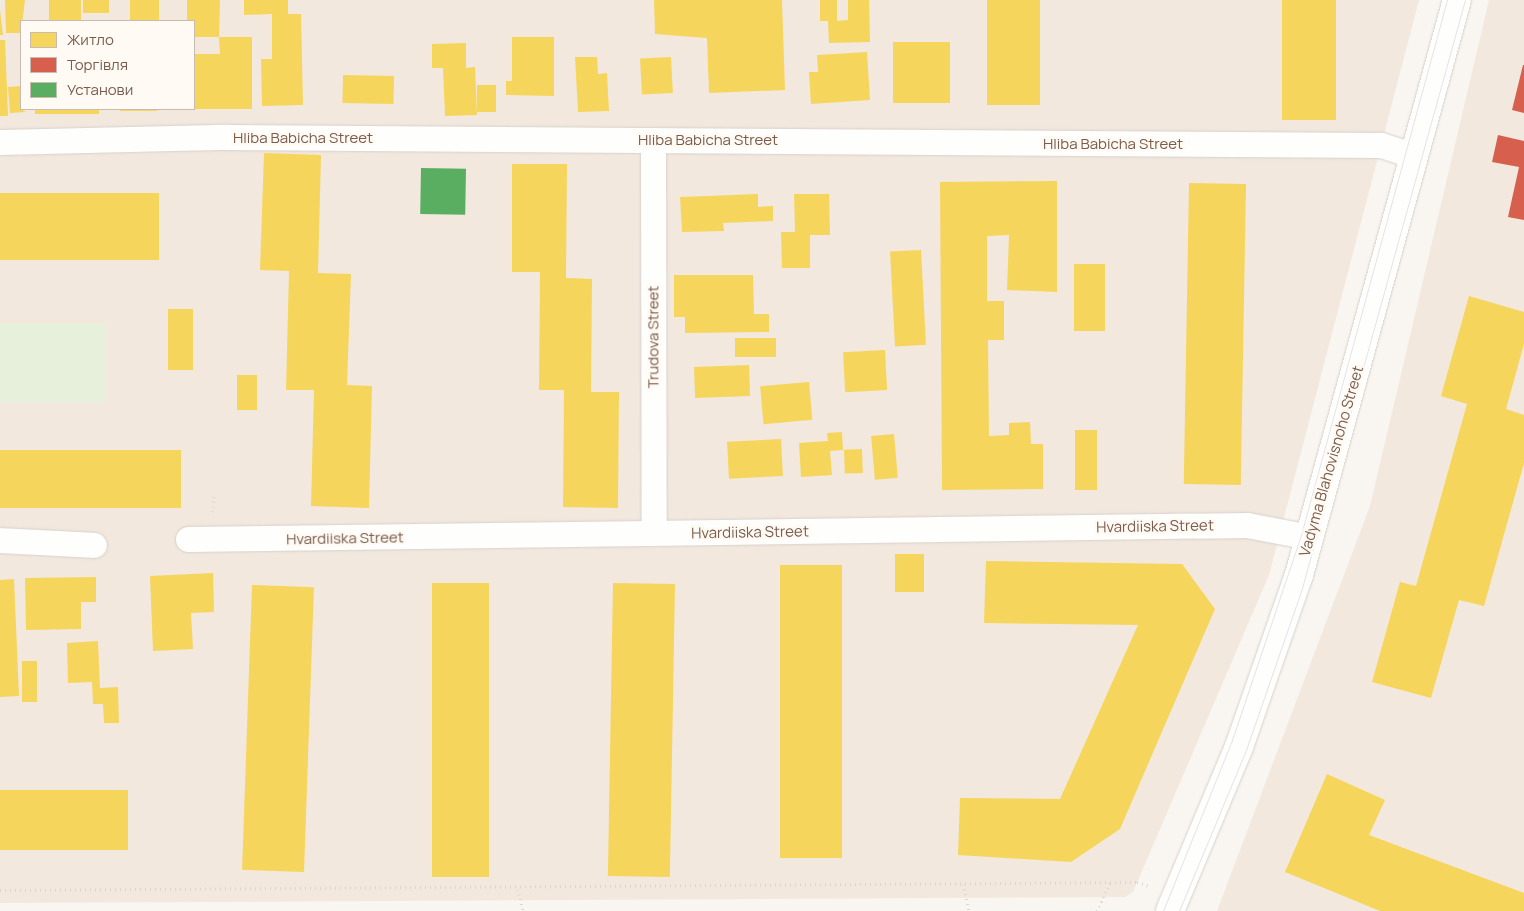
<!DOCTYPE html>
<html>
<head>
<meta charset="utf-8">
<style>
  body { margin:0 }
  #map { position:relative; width:1524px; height:911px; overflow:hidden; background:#f9f5f0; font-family:Manrope,sans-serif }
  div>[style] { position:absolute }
  .residential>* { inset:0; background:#f2e8de }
  .green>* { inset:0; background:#e7f0db; transform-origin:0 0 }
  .homes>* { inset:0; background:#f6d55c; transform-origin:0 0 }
  .shops>* { inset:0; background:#d6604d }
  .public>* { inset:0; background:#5aae61; transform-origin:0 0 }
  .path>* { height:3px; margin-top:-1.5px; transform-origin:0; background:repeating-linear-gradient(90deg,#dcd5d0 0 1px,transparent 0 5px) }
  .roads { filter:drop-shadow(0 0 1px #d7d1cb) drop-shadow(0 0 1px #d7d1cb) }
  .minor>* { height:25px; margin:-12.5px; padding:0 12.5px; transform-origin:12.5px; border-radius:12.5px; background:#fefefd }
  .tertiary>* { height:28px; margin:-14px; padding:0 14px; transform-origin:14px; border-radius:14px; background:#fefefd }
  .tram>* { height:1px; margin:-0.5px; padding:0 0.5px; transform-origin:0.5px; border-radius:0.5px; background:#e6e3e7 }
  span { translate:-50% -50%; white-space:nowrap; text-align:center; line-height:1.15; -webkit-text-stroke:5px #fffaf3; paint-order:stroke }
  .street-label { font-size:15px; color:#7a5c4d }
  .legend { position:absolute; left:20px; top:20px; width:175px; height:90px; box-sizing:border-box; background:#fffaf3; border:1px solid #cabbb1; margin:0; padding:6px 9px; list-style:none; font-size:15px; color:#7a5c4d }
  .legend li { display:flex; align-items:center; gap:10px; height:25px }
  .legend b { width:25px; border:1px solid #cabbb1 }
</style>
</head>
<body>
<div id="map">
  <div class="residential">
    <div style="clip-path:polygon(evenodd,0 0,1419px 0,1269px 575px,1133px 892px,1125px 897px,0 903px,0 0,21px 21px,194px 21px,194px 109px,21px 109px,21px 21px)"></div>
    <div style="clip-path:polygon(1489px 0,1524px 0,1524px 911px,1217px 911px,1370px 506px)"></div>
  </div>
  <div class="green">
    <div style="left:106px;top:323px;width:79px;height:106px;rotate:90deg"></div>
  </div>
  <div class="homes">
    <div style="clip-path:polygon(5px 0,25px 0,21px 33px,6px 33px)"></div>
    <div style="left:49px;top:0;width:32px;height:21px"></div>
    <div style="left:83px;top:0;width:26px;height:13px"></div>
    <div style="left:130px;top:0;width:29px;height:21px"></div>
    <div style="clip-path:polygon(187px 0,220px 0,219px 37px,194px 37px,194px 21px,187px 21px)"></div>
    <div style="clip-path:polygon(244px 0,288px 0,288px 14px,301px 14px,303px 105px,262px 106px,261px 59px,272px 59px,272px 14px,244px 15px)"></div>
    <div style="clip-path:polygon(654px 0,782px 0,785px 90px,709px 93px,707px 38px,655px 34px)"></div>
    <div style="clip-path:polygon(820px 0,837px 0,837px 21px,848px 20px,848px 0,869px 0,870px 42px,829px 43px,828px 21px,820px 21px)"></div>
    <div style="left:987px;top:0;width:53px;height:105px"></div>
    <div style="left:1282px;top:0;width:54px;height:120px"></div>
    <div style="clip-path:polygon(0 10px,3px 35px,0 35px)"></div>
    <div style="clip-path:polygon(219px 37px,252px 37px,252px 109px,194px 109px,194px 54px,220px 54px)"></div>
    <div style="clip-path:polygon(512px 37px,554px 37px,554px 96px,506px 95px,506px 81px,512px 81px)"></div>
    <div style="clip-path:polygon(0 40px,5px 40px,8px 116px,0 116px)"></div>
    <div style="left:950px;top:42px;width:61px;height:57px;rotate:90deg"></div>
    <div style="clip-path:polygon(466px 43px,466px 68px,475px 67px,477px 115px,445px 116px,443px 68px,432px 68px,432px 44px)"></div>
    <div style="clip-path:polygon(867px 52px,870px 100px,811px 104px,809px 72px,818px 72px,817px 55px)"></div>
    <div style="clip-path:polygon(575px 57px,597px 57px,598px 74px,607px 73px,609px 111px,578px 112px)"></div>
    <div style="left:671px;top:57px;width:36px;height:31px;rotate:87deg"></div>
    <div style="left:343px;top:75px;width:51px;height:28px;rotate:1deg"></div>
    <div style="left:477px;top:85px;width:19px;height:27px"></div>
    <div style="clip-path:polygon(21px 86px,21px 109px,26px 112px,10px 113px,8px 87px)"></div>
    <div style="left:35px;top:109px;width:64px;height:5px"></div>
    <div style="left:120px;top:109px;width:37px;height:2px"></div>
    <div style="clip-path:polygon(264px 153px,321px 155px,318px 273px,351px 274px,347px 385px,372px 386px,369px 508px,311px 506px,314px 390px,286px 390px,289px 271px,260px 270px)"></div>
    <div style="clip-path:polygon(512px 164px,567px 164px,566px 278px,592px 279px,591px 392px,619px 392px,618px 508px,563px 507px,564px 390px,539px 390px,540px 272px,512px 272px)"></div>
    <div style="clip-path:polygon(1057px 181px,1057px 292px,1007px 290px,1009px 235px,987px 236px,987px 301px,1004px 301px,1004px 340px,988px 340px,989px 436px,1009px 435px,1009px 423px,1030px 422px,1031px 444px,1043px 444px,1043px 489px,942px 490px,940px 182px)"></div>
    <div style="left:1189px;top:183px;width:57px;height:301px;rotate:1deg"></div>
    <div style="left:0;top:193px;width:159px;height:67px"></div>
    <div style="clip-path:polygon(758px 194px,758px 207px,773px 206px,773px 221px,723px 223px,724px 231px,682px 232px,680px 197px)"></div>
    <div style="clip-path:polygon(794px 194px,829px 194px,830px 235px,810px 235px,810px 268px,782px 268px,781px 232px,795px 232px)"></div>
    <div style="left:921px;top:250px;width:95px;height:31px;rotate:87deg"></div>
    <div style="left:1074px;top:264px;width:31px;height:67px"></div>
    <div style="clip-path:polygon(674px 275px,753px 275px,754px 314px,769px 314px,769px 332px,685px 333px,685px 317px,674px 317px)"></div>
    <div style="clip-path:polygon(1469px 296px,1524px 312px,1524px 344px,1506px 409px,1524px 415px,1524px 463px,1484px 606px,1459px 600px,1431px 698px,1372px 682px,1400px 582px,1416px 586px,1467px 404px,1441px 396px)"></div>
    <div style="left:168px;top:309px;width:25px;height:61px"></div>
    <div style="left:776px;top:338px;width:19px;height:41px;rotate:90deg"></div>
    <div style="left:885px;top:350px;width:40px;height:42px;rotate:87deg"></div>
    <div style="left:749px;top:365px;width:31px;height:55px;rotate:88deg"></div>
    <div style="left:237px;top:375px;width:20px;height:35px"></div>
    <div style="left:809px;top:382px;width:38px;height:49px;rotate:85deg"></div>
    <div style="left:1075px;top:430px;width:22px;height:60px"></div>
    <div style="clip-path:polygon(842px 432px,843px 450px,830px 451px,832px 475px,801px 477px,799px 443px,828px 441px,827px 433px)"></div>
    <div style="left:894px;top:434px;width:44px;height:23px;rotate:85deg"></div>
    <div style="left:781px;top:439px;width:37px;height:54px;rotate:87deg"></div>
    <div style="left:862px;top:449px;width:24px;height:18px;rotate:88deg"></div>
    <div style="left:0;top:450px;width:181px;height:58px"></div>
    <div style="left:924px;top:554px;width:38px;height:29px;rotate:90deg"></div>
    <div style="clip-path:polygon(986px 561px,1182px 564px,1215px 609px,1120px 829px,1071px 862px,958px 855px,960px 798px,1060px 799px,1138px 625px,984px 623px)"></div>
    <div style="left:780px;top:565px;width:62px;height:293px"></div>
    <div style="clip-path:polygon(213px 573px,214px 612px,191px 613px,193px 649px,153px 651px,150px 576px)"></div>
    <div style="clip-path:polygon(96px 577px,96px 602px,81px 602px,81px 629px,26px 630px,25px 578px)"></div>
    <div style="clip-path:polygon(14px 579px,19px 696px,0 697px,0 580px)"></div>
    <div style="left:432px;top:583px;width:57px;height:294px"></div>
    <div style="left:613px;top:583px;width:62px;height:293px;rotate:1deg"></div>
    <div style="left:252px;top:585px;width:62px;height:285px;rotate:2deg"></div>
    <div style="clip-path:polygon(98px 641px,100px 688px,118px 687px,119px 723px,104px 723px,103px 704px,93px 704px,92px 682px,68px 683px,67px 643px)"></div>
    <div style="left:22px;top:661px;width:15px;height:41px"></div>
    <div style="clip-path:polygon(1327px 774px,1385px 800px,1369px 835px,1524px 893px,1524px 911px,1380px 911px,1285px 872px)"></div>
    <div style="left:0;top:790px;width:128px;height:60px"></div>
  </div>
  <div class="shops">
    <div style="clip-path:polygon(1523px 65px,1524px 65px,1524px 113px,1512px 110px)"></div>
    <div style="clip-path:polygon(1498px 135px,1524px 141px,1524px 220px,1508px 217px,1519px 167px,1492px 162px)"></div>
  </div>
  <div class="public">
    <div style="left:421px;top:168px;width:45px;height:46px;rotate:1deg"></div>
  </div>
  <div class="path">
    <div style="left:213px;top:512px;width:17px;rotate:-87deg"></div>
    <div style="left:963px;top:884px;width:28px;rotate:77deg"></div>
    <div style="left:518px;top:889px;width:23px;rotate:77deg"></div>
    <div style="left:0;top:890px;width:1137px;rotate:-0.4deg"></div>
    <div style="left:1137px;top:882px;width:13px;rotate:18deg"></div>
    <div style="left:1097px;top:911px;width:31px;rotate:-65deg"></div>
  </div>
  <div class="roads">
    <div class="minor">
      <div style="left:653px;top:140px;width:393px;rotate:89.9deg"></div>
      <div style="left:0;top:142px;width:227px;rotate:-1.3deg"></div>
      <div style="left:227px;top:137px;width:1154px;rotate:0.4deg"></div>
      <div style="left:1381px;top:145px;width:35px;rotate:18deg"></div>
      <div style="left:188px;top:539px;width:1059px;rotate:-0.76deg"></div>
      <div style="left:1247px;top:525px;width:64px;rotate:10.8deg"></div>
      <div style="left:0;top:540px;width:94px;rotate:3deg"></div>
    </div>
    <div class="tertiary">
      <div style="left:1170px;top:911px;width:178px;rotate:-67.2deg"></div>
      <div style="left:1239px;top:747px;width:182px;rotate:-70.8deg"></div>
      <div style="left:1299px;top:575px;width:596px;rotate:-74.64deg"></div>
    </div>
  </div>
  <div class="tram">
    <div style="left:1163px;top:911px;width:181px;rotate:-68deg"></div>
    <div style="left:1231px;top:743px;width:219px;rotate:-71.4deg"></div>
    <div style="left:1301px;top:535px;width:555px;rotate:-74.74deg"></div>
    <div style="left:1179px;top:911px;width:174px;rotate:-67.4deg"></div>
    <div style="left:1246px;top:750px;width:171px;rotate:-70.9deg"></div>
    <div style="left:1302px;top:588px;width:610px;rotate:-74.51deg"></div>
  </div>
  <div class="street-label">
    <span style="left:303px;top:138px">Hliba Babicha Street</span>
    <span style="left:708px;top:140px">Hliba Babicha Street</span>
    <span style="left:1113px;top:144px">Hliba Babicha Street</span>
    <span style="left:653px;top:337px;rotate:-90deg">Trudova Street</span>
    <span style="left:1331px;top:461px;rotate:-74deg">Vadyma Blahovisnoho Street</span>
    <span style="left:1155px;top:526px;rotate:-1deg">Hvardiiska Street</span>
    <span style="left:750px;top:532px;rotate:-1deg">Hvardiiska Street</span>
    <span style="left:345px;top:538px;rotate:-1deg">Hvardiiska Street</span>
  </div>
  <ul class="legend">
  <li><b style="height:14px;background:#f6d55c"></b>Житло</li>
  <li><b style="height:14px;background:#d6604d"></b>Торгівля</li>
  <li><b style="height:14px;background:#5aae61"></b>Установи</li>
  </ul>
</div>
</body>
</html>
